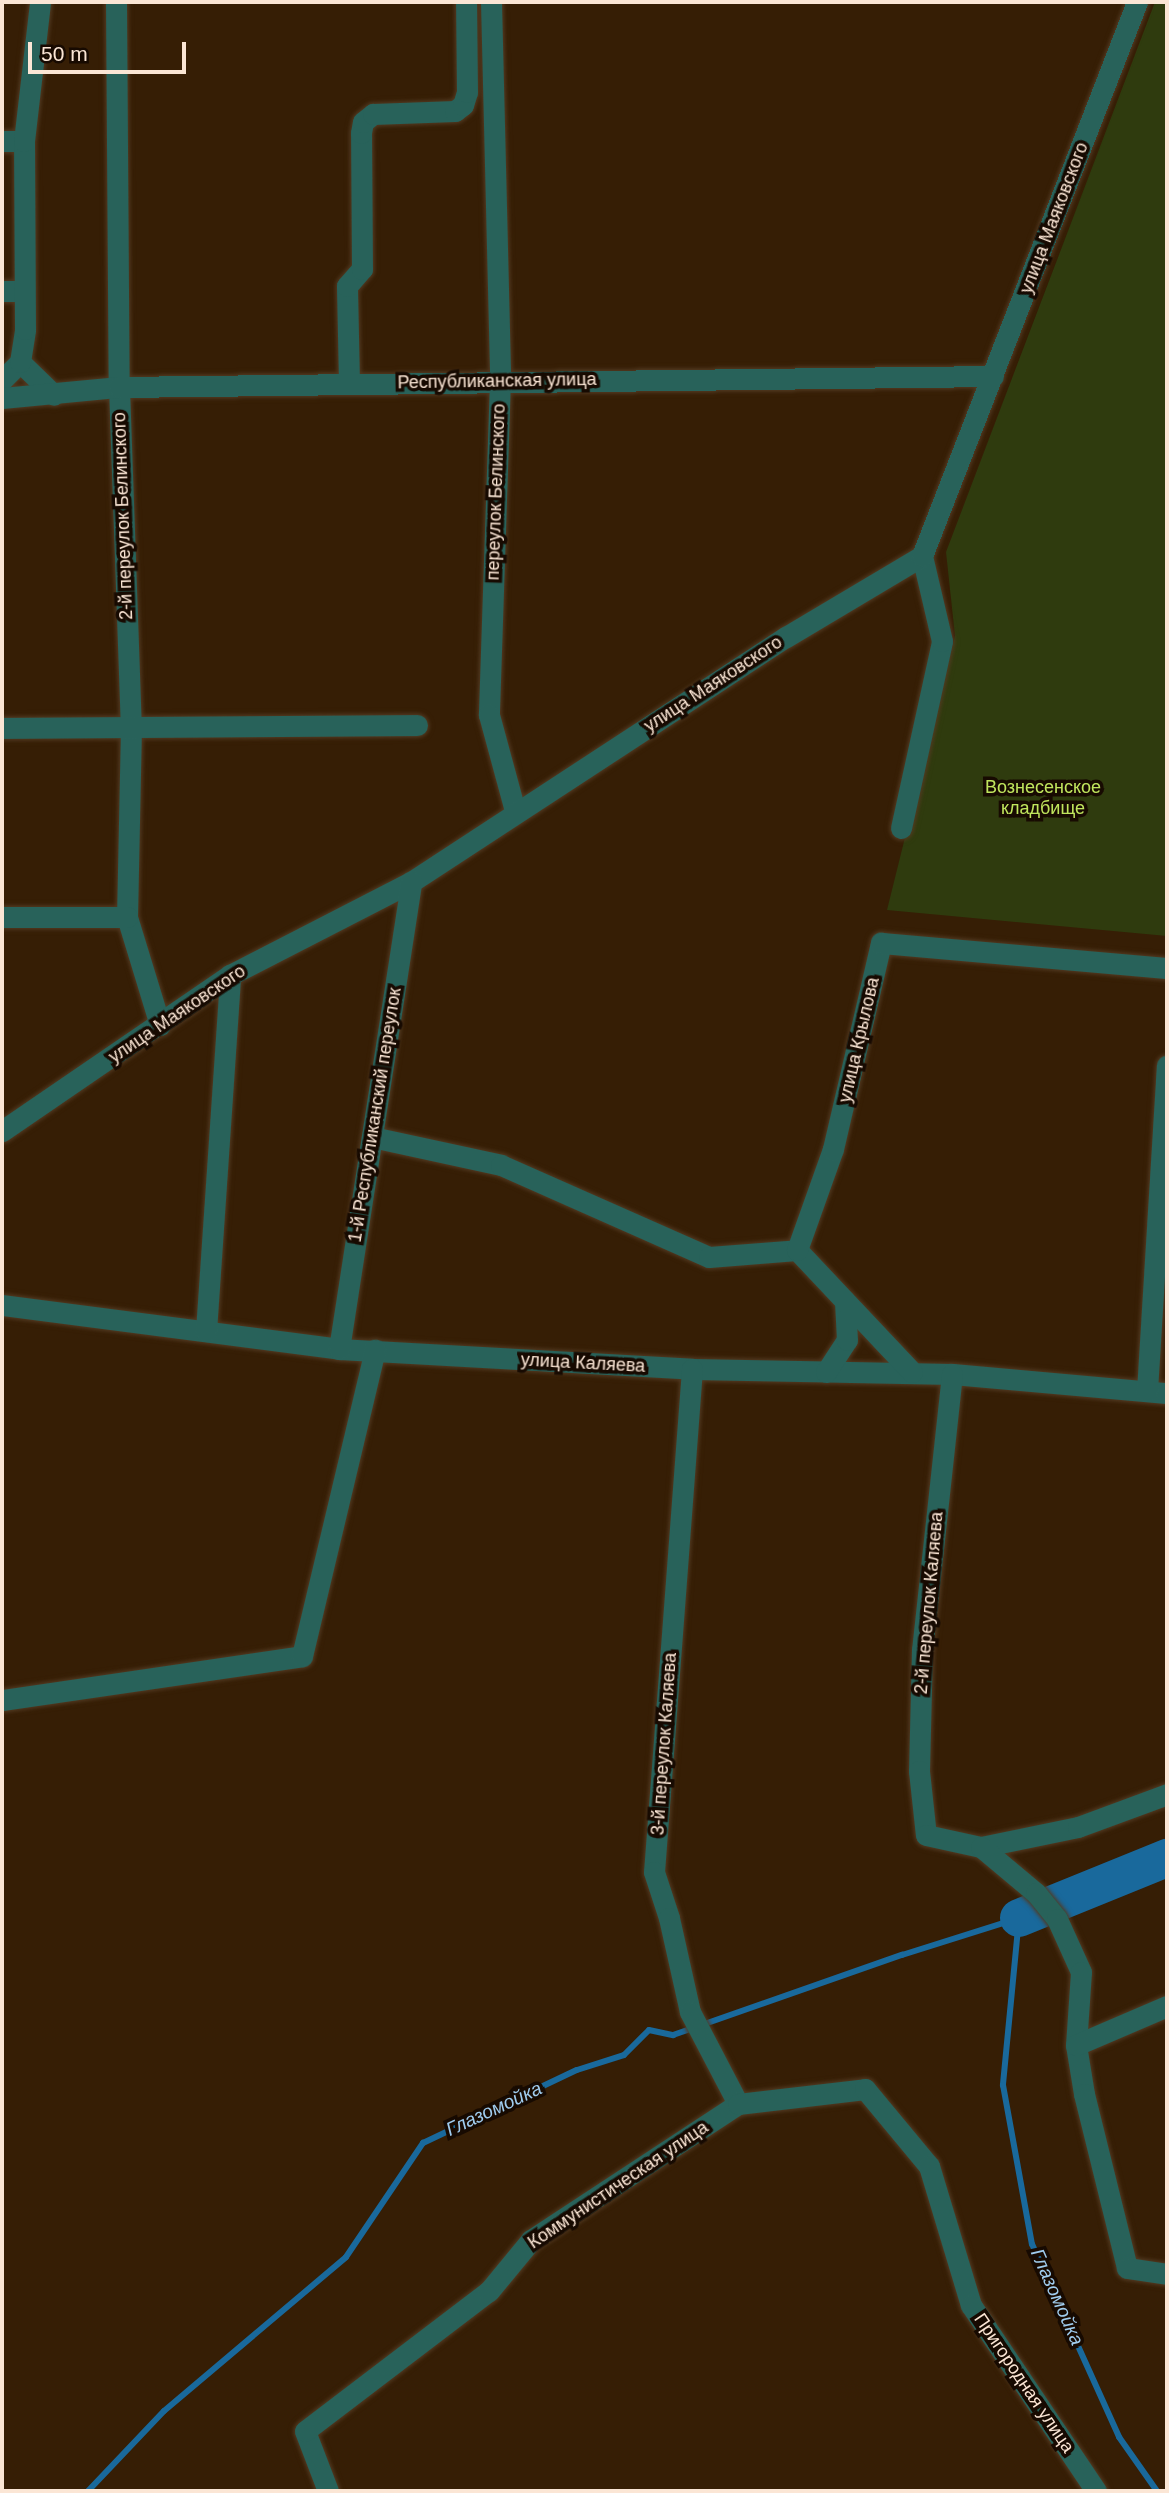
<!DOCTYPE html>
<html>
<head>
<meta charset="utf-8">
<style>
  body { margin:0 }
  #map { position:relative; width:1169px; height:2493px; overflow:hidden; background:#361e05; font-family:Helvetica,sans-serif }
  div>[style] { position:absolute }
  .green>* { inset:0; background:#2f3b0e }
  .stream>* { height:6px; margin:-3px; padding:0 3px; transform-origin:3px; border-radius:3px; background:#19699c }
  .river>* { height:38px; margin:-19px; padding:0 19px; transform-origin:19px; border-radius:19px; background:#19699c }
  .roads { filter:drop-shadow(0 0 2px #523a22) drop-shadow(0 0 2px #523a22) }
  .minor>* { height:21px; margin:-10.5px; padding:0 10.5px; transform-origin:10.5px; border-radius:10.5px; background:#28625a }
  span { translate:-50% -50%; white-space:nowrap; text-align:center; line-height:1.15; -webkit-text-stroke:7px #170a01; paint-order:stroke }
  .street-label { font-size:18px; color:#fbe6d5 }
  .park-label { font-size:18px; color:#c0e55d }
  .water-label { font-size:19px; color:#a0ccee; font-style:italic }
  .frame { position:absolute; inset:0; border:4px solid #fbe6d5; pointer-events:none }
  .scale { position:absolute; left:28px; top:42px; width:158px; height:32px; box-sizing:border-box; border:4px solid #fbe6d5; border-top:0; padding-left:9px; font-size:21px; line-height:24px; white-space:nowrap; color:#fbe6d5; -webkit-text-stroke:5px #170a01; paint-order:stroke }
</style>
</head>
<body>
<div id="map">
  <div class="green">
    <div style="clip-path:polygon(1155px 2px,1167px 2px,1167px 936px,887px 910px,955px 636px,946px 552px)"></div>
  </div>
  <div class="stream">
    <div style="left:88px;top:2491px;width:110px;rotate:-46.5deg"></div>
    <div style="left:164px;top:2411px;width:238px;rotate:-40.2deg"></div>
    <div style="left:346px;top:2257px;width:138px;rotate:-56deg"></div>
    <div style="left:423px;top:2143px;width:170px;rotate:-25.4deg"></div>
    <div style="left:577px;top:2070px;width:49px;rotate:-17.7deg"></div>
    <div style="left:624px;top:2055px;width:35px;rotate:-45deg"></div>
    <div style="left:649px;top:2030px;width:25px;rotate:12deg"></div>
    <div style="left:673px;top:2035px;width:243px;rotate:-19.3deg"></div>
    <div style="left:902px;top:1955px;width:123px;rotate:-17.5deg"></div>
    <div style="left:1019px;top:1918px;width:168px;rotate:95.5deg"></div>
    <div style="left:1003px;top:2085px;width:162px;rotate:79.7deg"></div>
    <div style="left:1032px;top:2244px;width:212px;rotate:65.7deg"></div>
    <div style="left:1119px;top:2437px;width:66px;rotate:54.9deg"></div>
  </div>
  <div class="river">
    <div style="left:1019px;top:1918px;width:160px;rotate:-22.1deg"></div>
  </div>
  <div class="roads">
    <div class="minor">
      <div style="left:116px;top:2px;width:385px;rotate:89.6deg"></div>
      <div style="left:119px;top:387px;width:340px;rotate:88deg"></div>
      <div style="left:131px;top:727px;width:190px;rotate:91.2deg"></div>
      <div style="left:127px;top:917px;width:113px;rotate:73deg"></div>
      <div style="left:491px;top:2px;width:378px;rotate:88.6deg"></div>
      <div style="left:500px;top:380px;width:335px;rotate:91.9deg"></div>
      <div style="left:489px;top:715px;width:99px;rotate:74.8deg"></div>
      <div style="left:2px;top:141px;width:22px"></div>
      <div style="left:2px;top:291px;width:22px"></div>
      <div style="left:20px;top:362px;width:47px;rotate:44.1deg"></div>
      <div style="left:2px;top:380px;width:25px;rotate:-45deg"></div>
      <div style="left:20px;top:362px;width:33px;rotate:-81deg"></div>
      <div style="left:25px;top:329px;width:188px;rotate:-90.3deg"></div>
      <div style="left:24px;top:141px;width:140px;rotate:-83.4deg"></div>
      <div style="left:349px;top:383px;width:97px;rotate:-91.2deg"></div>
      <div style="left:347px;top:286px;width:23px;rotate:-49deg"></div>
      <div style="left:362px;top:269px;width:136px;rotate:-90.4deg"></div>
      <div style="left:361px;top:133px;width:11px;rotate:-80deg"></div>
      <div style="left:363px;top:122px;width:13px;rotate:-39deg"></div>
      <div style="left:373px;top:114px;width:82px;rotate:-2.1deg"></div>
      <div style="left:455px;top:111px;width:10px;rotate:-37deg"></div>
      <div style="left:463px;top:105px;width:14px;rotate:-73deg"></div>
      <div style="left:467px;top:92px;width:90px;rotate:-90.6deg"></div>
      <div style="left:2px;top:398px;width:118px;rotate:-5.4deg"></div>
      <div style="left:119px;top:387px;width:874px;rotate:-0.72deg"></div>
      <div style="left:2px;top:728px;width:415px;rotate:-0.4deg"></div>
      <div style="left:901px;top:828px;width:191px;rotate:-77.6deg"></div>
      <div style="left:942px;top:641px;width:87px;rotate:-103.2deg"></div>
      <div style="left:2px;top:917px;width:125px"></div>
      <div style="left:2px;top:1131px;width:276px;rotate:-34.4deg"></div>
      <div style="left:230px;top:975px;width:203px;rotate:-27.2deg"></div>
      <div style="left:411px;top:882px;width:448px;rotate:-33.2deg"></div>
      <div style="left:786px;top:637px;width:158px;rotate:-30.8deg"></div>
      <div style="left:922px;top:556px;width:594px;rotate:-68.79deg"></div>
      <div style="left:372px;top:1137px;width:132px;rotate:12.2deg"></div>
      <div style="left:501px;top:1165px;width:227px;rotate:23.9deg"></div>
      <div style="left:709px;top:1257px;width:88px;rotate:-4.5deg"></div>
      <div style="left:2px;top:1305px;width:340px;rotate:7.4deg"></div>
      <div style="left:339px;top:1349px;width:354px;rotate:3.2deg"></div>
      <div style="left:692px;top:1369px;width:260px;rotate:1.1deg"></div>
      <div style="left:952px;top:1374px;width:216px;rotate:5.1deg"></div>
      <div style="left:206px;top:1331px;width:357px;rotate:-86.1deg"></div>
      <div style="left:339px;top:1349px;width:473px;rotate:-81.2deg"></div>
      <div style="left:692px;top:1369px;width:504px;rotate:94.32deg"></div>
      <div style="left:654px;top:1872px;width:48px;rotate:71.9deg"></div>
      <div style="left:669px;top:1918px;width:96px;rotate:77.4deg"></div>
      <div style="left:690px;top:2012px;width:104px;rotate:62.4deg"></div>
      <div style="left:826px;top:1372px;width:38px;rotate:-57deg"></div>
      <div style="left:847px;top:1340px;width:39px;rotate:-93deg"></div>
      <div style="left:912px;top:1372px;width:168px;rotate:-133.3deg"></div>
      <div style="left:797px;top:1250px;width:107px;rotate:-70.4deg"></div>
      <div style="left:833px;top:1149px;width:212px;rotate:-76.9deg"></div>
      <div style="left:881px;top:943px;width:287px;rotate:5deg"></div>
      <div style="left:952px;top:1374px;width:277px;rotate:96.2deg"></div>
      <div style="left:922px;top:1649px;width:122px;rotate:91.4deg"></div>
      <div style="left:919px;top:1771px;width:64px;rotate:83.8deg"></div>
      <div style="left:926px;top:1835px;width:56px;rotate:12.3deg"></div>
      <div style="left:981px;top:1847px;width:99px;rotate:-11.7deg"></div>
      <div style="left:1078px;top:1827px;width:95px;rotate:-20.3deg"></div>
      <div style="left:1147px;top:1391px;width:326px;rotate:-86.5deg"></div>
      <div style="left:2px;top:1700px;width:303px;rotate:-8.3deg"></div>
      <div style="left:302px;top:1656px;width:315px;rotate:-76.6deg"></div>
      <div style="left:981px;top:1847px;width:72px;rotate:39.9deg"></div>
      <div style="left:1036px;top:1893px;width:33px;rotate:51deg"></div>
      <div style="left:1057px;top:1919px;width:58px;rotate:65.6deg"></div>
      <div style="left:1081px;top:1972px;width:73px;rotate:93.9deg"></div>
      <div style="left:1076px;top:2045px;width:50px;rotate:80.7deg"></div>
      <div style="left:1084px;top:2094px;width:179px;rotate:76.1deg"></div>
      <div style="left:1127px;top:2268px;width:40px;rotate:8.5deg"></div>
      <div style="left:1076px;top:2045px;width:99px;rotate:-23.2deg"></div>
      <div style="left:328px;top:2491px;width:64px;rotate:-111deg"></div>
      <div style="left:305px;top:2431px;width:231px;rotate:-37.3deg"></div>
      <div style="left:489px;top:2291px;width:66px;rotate:-50.5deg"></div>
      <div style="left:531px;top:2240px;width:248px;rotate:-33.3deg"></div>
      <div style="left:738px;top:2104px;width:128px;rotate:-6.7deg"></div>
      <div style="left:865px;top:2089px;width:100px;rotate:50.3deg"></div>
      <div style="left:929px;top:2166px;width:145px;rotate:73.2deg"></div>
      <div style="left:971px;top:2305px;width:224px;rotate:56.1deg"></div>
    </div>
  </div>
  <div class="street-label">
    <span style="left:1054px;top:218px;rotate:-69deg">улица Маяковского</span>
    <span style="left:497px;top:381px;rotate:-1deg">Республиканская улица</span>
    <span style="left:496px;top:492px;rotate:-88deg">переулок Белинского</span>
    <span style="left:123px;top:516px;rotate:-92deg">2-й переулок Белинского</span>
    <span style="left:713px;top:684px;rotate:-33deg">улица Маяковского</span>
    <span style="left:177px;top:1014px;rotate:-34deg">улица Маяковского</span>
    <span style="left:859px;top:1040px;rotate:-77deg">улица Крылова</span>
    <span style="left:375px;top:1115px;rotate:-81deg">1-й Республиканский переулок</span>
    <span style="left:583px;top:1363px;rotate:3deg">улица Каляева</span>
    <span style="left:929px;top:1603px;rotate:-85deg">2-й переулок Каляева</span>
    <span style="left:664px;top:1744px;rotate:-86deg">3-й переулок Каляева</span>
    <span style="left:618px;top:2185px;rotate:-34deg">Коммунистическая улица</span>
    <span style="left:1024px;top:2383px;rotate:56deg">Пригородная улица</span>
  </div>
  <div class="park-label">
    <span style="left:1043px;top:798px">Вознесенское<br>кладбище</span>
  </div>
  <div class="water-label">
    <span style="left:494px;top:2109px;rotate:-25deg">Глазомойка</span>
    <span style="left:1057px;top:2297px;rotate:66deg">Глазомойка</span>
  </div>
  <div class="frame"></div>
  <div class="scale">50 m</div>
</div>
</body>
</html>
